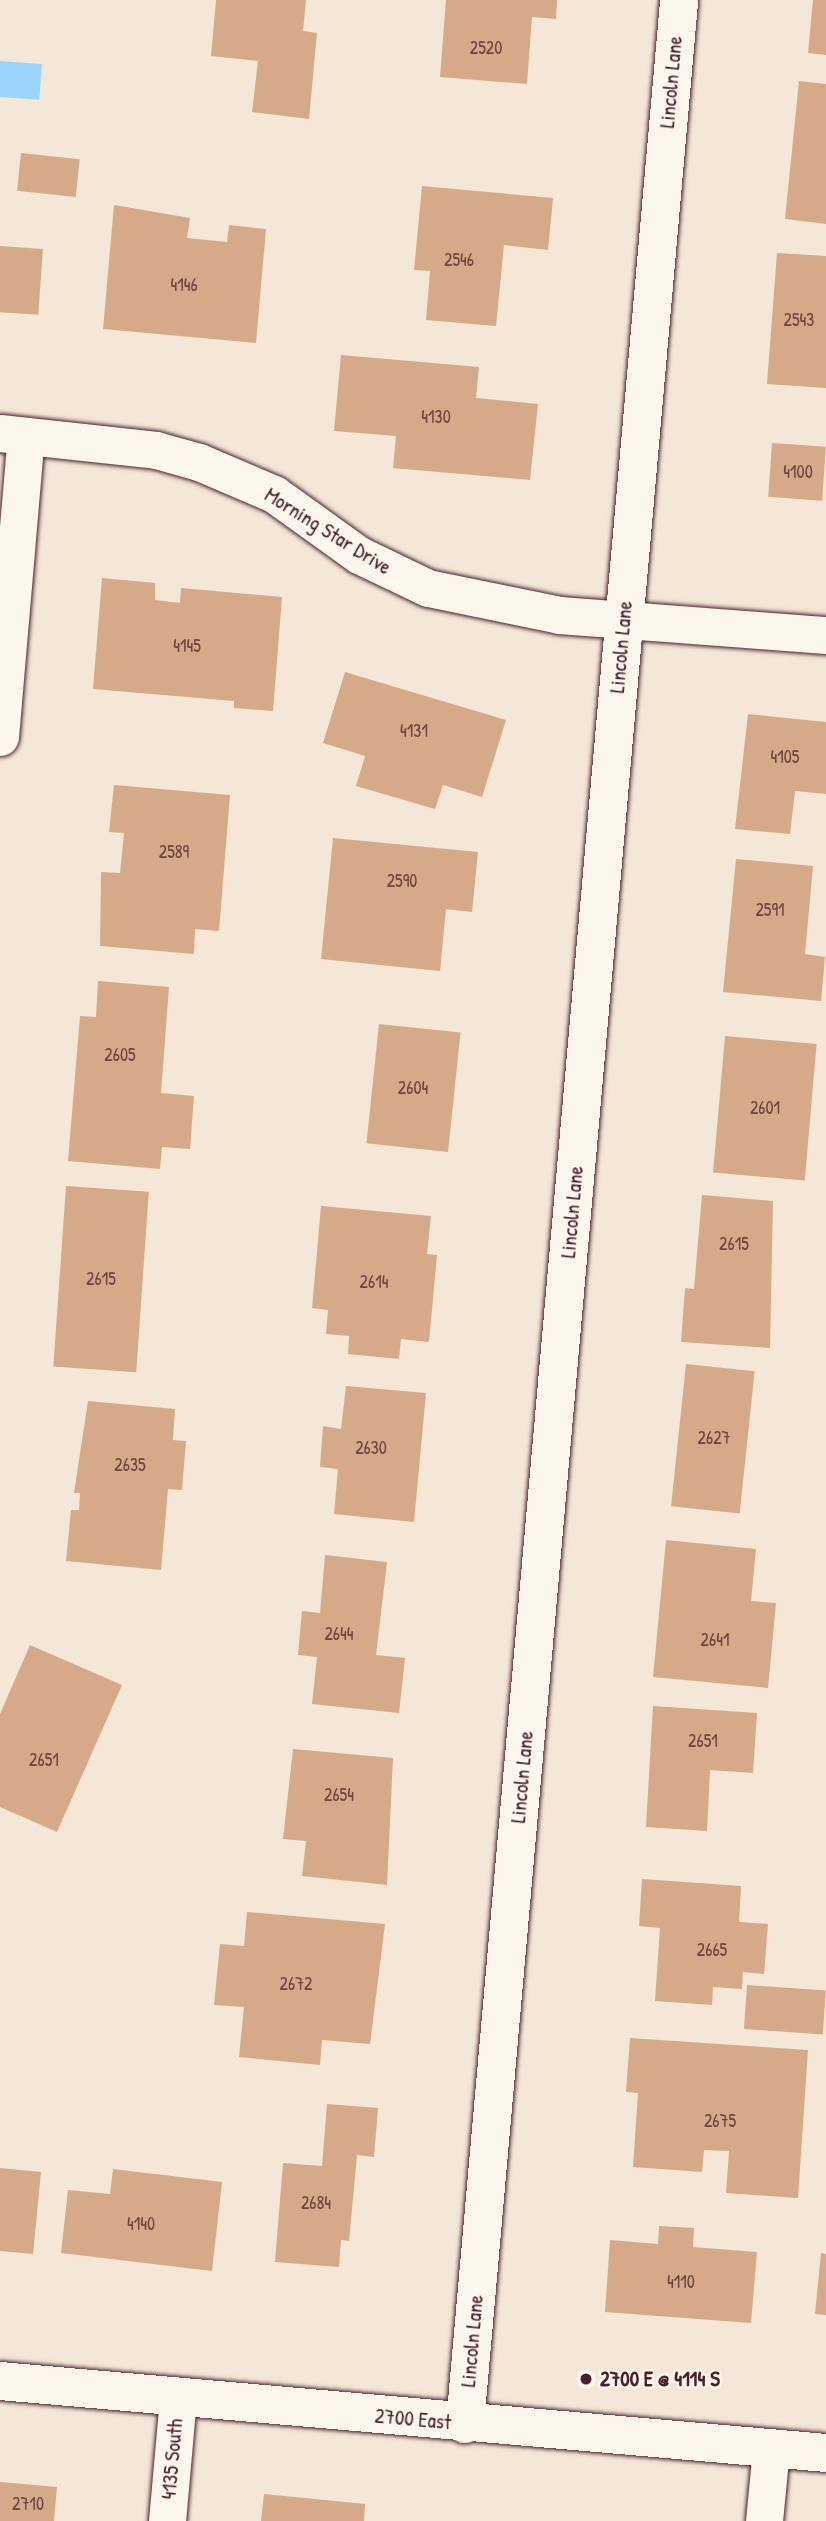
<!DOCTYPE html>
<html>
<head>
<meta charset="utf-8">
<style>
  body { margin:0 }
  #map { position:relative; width:826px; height:2521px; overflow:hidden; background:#f4e7d8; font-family:"Patrick Hand",sans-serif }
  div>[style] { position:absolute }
  .water>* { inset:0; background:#9bd5fb; transform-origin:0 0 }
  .building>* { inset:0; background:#d6a988; transform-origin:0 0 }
  .roads { filter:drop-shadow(0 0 2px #4a1f2b) drop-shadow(0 0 2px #4a1f2b) }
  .street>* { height:37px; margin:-18.5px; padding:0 18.5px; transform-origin:18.5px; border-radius:18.5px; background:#fbf7ec }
  .secondary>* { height:38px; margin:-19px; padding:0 19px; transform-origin:19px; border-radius:19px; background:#fbf7ec }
  .dots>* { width:19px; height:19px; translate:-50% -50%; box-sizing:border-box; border:4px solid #fbf7ec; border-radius:50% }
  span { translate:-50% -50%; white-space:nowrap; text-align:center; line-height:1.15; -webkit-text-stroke:5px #fbf7ec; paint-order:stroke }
  .number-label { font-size:18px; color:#6d4242 }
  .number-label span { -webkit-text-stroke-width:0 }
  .street-label { font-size:21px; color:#4a1f2b }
  .poi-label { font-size:21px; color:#4a1f2b; font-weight:700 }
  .left { translate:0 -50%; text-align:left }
</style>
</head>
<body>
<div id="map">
  <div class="water">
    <div style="left:0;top:61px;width:42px;height:36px;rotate:4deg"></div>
  </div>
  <div class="building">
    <div style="clip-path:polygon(216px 0,306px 0,303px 31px,317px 33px,309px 119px,252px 112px,258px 61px,211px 56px)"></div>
    <div style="clip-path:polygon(446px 0,557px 0,556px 19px,532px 17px,527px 84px,440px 77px)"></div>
    <div style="clip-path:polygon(813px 0,826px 0,826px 55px,808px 53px)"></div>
    <div style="clip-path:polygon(799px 81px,826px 84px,826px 224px,785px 219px)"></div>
    <div style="left:21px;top:153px;width:59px;height:38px;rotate:6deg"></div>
    <div style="clip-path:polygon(422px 186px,553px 198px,548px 250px,504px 245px,496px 326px,426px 320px,430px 271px,414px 270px)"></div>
    <div style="clip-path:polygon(114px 205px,190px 218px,187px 238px,227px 242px,229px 225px,266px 229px,256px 343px,103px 329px)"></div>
    <div style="left:0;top:246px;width:43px;height:66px;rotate:4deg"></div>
    <div style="clip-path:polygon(777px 253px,826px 256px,826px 388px,767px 384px)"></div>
    <div style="clip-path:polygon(341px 355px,479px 367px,476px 398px,538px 404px,530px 480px,393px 468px,396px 436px,334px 431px)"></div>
    <div style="left:772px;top:443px;width:54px;height:54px;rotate:4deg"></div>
    <div style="clip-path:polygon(102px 578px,155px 583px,155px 600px,180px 603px,181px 588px,282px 597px,273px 711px,234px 708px,234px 701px,93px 689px)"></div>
    <div style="clip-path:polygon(345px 672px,506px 720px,482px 797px,443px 785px,435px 809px,356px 786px,365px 756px,323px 743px)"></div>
    <div style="clip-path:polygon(748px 714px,826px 722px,826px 794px,795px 791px,790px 834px,735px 829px)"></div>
    <div style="clip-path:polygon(114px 785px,230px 795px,219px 931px,195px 929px,194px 954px,100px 946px,101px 872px,120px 873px,124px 833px,109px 832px)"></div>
    <div style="clip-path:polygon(333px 838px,478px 852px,472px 912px,446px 909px,440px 971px,321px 959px)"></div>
    <div style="clip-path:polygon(736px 859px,813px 866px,805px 954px,825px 957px,821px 1001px,723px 992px)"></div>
    <div style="clip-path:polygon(98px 981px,169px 987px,161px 1093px,194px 1096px,190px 1149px,162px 1147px,160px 1169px,68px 1161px,80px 1016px,96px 1017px)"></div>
    <div style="left:379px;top:1024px;width:82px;height:120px;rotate:6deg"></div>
    <div style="left:725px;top:1036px;width:92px;height:137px;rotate:5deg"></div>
    <div style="left:66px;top:1186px;width:83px;height:181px;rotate:4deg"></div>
    <div style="clip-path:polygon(702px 1195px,773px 1201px,770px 1348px,681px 1342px,685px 1288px,694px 1289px)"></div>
    <div style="clip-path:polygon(321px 1206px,431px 1216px,427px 1254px,437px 1255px,429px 1342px,401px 1339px,399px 1359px,348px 1354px,349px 1336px,326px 1334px,328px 1310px,312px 1308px)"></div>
    <div style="left:686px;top:1364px;width:69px;height:143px;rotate:6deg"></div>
    <div style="clip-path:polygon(346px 1386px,426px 1393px,414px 1522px,334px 1514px,338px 1469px,320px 1467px,323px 1426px,341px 1429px)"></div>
    <div style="clip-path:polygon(88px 1401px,175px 1409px,173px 1440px,186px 1441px,182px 1490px,168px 1489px,161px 1570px,66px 1561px,71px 1510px,79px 1510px,80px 1493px,74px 1493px)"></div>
    <div style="clip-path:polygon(666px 1540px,756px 1549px,751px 1601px,776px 1603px,768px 1688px,653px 1677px)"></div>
    <div style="clip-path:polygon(325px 1555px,387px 1562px,376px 1655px,405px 1658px,399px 1713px,312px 1704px,317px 1657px,298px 1655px,302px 1611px,320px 1613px)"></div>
    <div style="clip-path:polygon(30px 1645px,122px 1685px,57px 1832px,0 1807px,0 1714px)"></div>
    <div style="clip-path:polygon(653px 1706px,757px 1713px,753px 1773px,710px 1770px,707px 1831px,646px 1827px)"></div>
    <div style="clip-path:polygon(293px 1749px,393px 1758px,387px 1885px,302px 1876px,306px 1841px,283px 1839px)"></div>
    <div style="clip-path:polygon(642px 1879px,741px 1886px,739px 1922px,768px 1924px,764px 1974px,743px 1972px,742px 1989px,713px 1987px,712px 2005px,655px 2001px,660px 1928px,639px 1926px)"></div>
    <div style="clip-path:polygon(247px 1912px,385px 1924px,370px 2044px,322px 2040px,320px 2065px,239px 2057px,244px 2007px,214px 2005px,220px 1944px,244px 1946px)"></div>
    <div style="left:747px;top:1985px;width:79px;height:44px;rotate:4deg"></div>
    <div style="clip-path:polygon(630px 2038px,808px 2050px,798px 2198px,726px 2193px,729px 2151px,704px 2150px,702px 2172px,633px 2167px,638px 2093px,626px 2092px)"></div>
    <div style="clip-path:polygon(327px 2104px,378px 2108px,374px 2157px,357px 2155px,349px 2241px,341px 2240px,339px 2267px,275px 2262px,283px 2163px,322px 2166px)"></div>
    <div style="clip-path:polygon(0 2168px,41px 2172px,33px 2254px,0 2251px)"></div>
    <div style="clip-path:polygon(113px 2169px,222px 2182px,212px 2271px,61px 2253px,68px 2190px,110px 2194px)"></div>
    <div style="clip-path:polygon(659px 2226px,694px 2228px,693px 2247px,757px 2252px,751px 2323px,605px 2312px,610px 2240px,658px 2244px)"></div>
    <div style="clip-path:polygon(821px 2253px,826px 2254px,826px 2315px,815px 2314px)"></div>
    <div style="clip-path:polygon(0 2482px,57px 2487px,54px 2521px,0 2521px)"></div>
    <div style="clip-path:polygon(264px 2494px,365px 2504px,364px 2521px,261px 2521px)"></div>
  </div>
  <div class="roads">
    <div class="street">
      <div style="left:0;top:433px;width:157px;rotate:6.2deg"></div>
      <div style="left:156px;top:450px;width:45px;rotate:15.6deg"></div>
      <div style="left:199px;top:462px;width:82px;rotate:23.1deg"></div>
      <div style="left:274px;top:494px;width:105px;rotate:35.7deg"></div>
      <div style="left:359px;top:555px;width:76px;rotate:25.6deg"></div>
      <div style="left:428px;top:588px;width:134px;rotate:11.6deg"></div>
      <div style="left:559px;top:615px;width:268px;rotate:4.3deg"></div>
      <div style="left:0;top:737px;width:302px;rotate:-85.1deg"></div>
      <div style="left:167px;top:2521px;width:124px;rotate:-84.9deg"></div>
      <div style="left:764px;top:2521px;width:73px;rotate:-84.5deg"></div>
    </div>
    <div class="secondary">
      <div style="left:0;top:2381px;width:829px;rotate:4.98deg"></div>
      <div style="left:465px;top:2424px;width:2433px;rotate:-84.95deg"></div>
    </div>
  </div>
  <div class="dots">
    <div style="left:586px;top:2379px;background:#4a1f2b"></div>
  </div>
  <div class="number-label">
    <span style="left:486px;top:48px">2520</span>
    <span style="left:459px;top:260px">2546</span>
    <span style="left:184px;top:285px">4146</span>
    <span style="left:799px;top:320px">2543</span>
    <span style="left:436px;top:417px">4130</span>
    <span style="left:798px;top:472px">4100</span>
    <span style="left:187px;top:646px">4145</span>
    <span style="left:414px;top:731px">4131</span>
    <span style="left:785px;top:757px">4105</span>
    <span style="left:174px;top:852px">2589</span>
    <span style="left:402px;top:881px">2590</span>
    <span style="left:770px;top:910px">2591</span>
    <span style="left:120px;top:1055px">2605</span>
    <span style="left:413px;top:1088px">2604</span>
    <span style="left:765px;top:1108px">2601</span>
    <span style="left:734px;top:1244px">2615</span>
    <span style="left:101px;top:1279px">2615</span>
    <span style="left:374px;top:1282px">2614</span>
    <span style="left:714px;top:1438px">2627</span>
    <span style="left:371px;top:1448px">2630</span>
    <span style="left:130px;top:1465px">2635</span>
    <span style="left:339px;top:1634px">2644</span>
    <span style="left:715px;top:1640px">2641</span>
    <span style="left:703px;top:1741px">2651</span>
    <span style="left:44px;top:1760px">2651</span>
    <span style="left:339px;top:1795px">2654</span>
    <span style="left:712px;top:1950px">2665</span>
    <span style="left:296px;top:1984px">2672</span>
    <span style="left:720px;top:2121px">2675</span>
    <span style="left:316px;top:2203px">2684</span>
    <span style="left:141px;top:2224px">4140</span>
    <span style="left:681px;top:2282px">4110</span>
    <span style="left:28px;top:2504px">2710</span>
  </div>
  <div class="street-label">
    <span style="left:671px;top:82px;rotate:-85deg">Lincoln Lane</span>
    <span style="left:328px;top:531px;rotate:32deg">Morning Star Drive</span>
    <span style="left:621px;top:647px;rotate:-85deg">Lincoln Lane</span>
    <span style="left:572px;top:1212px;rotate:-85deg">Lincoln Lane</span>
    <span style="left:522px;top:1777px;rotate:-85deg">Lincoln Lane</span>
    <span style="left:472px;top:2341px;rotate:-85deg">Lincoln Lane</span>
    <span style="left:413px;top:2419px;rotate:5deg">2700 East</span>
    <span style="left:172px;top:2459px;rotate:-85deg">4135 South</span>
  </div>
  <div class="poi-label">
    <span class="left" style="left:600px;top:2379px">2700 E @ 4114 S</span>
  </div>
</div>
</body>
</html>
